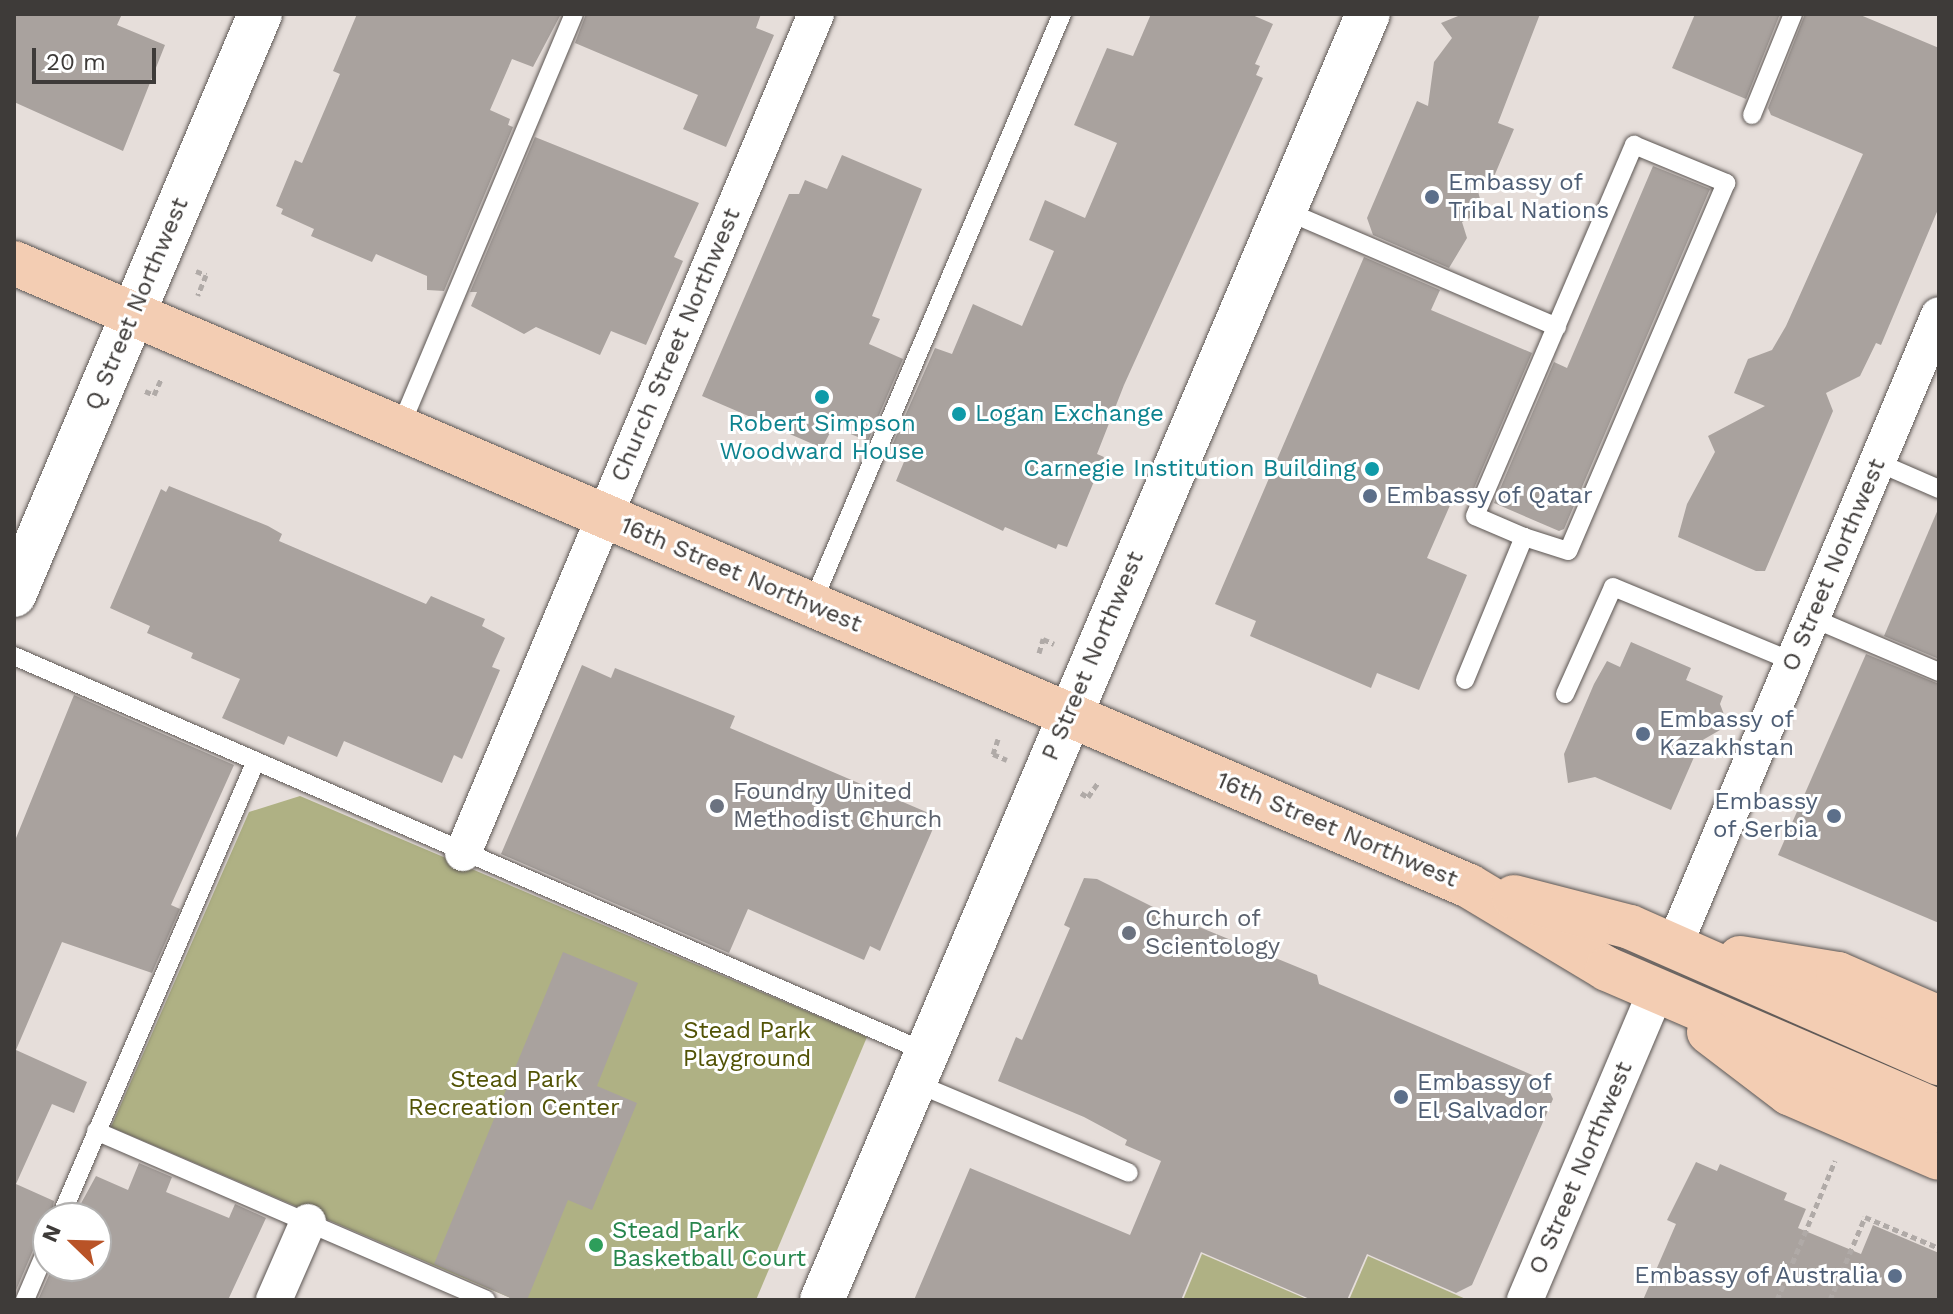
<!DOCTYPE html>
<html>
<head>
<meta charset="utf-8">
<style>
  body { margin:0 }
  #map { position:relative; width:1953px; height:1314px; overflow:hidden; background:#e6deda; font-family:"Work Sans",sans-serif }
  div>[style] { position:absolute }
  .green>* { inset:0; background:#afb184 }
  .building>* { inset:0; background:#a9a29e }
  .path>* { height:5px; margin-top:-2.5px; transform-origin:0; background:repeating-linear-gradient(90deg,#b0aaa7 0 6px,transparent 0 10px) }
  .roads { filter:drop-shadow(0 0 2px #5c5653) drop-shadow(0 0 2px #5c5653) }
  .service>* { height:18px; margin:-9px; padding:0 9px; transform-origin:9px; border-radius:9px; background:#fff }
  .minor>* { height:36px; margin:-18px; padding:0 18px; transform-origin:18px; border-radius:18px; background:#fff }
  .secondary>* { height:44px; margin:-22px; padding:0 22px; transform-origin:22px; border-radius:22px; background:#fff }
  .primary>* { height:44px; margin:-22px; padding:0 22px; transform-origin:22px; border-radius:22px; background:#f3cdb3 }
  .dots>* { width:22px; height:22px; translate:-50% -50%; box-sizing:border-box; border:4px solid #fff; border-radius:50% }
  span { translate:-50% -50%; white-space:nowrap; text-align:center; line-height:1.15; -webkit-text-stroke:6px #fff; paint-order:stroke }
  .service-label { font-size:24px; color:#4e5e75 }
  .left { translate:0 -50%; text-align:left }
  .right { translate:-100% -50%; text-align:right }
  .street-label { font-size:24px; color:#3e3b39 }
  .culture-label { font-size:24px; color:#0d838f }
  .worship-label { font-size:24px; color:#5b616d }
  .park-label { font-size:24px; color:#525306 }
  .leisure-label { font-size:24px; color:#27864d }
  .frame { position:absolute; inset:0; border:16px solid #3e3b39; pointer-events:none }
  .north { position:absolute; left:32px; top:1202px; width:80px; height:80px; box-sizing:border-box; background:#fff; border:2px solid #b2b1b0; border-radius:50%; rotate:293deg; font-size:22px; font-weight:700; line-height:32px; text-align:center; color:#3e3b39 }
  .north::after { content:''; display:block; margin:auto; width:28px; height:36px; background:#b95327; clip-path:polygon(50% 0,100% 100%,50% 72%,0 100%) }
  .scale { position:absolute; left:32px; top:48px; width:124px; height:36px; box-sizing:border-box; border:4px solid #3e3b39; border-top:0; padding-left:10px; font-size:24px; line-height:28px; white-space:nowrap; color:#3e3b39; -webkit-text-stroke:6px #fff; paint-order:stroke }
</style>
</head>
<body>
<div id="map">
  <div class="green">
    <div style="clip-path:polygon(300px 796px,867px 1037px,756px 1300px,515px 1300px,111px 1127px,249px 812px)"></div>
    <div style="clip-path:polygon(1202px 1254px,1309px 1300px,1183px 1300px)"></div>
    <div style="clip-path:polygon(1368px 1256px,1468px 1300px,1349px 1300px)"></div>
  </div>
  <div class="building">
    <div style="clip-path:polygon(14px 14px,122px 14px,117px 25px,165px 45px,123px 151px,14px 102px)"></div>
    <div style="clip-path:polygon(357px 14px,561px 14px,533px 67px,512px 59px,490px 110px,510px 119px,508px 125px,513px 127px,444px 291px,427px 290px,427px 276px,376px 254px,372px 262px,311px 236px,314px 229px,281px 214px,283px 209px,276px 206px,295px 160px,302px 163px,340px 74px,333px 71px)"></div>
    <div style="clip-path:polygon(586px 14px,761px 14px,756px 28px,774px 35px,726px 147px,683px 129px,698px 95px,575px 43px)"></div>
    <div style="clip-path:polygon(1151px 14px,1250px 14px,1273px 24px,1255px 64px,1260px 66px,1256px 75px,1263px 78px,1124px 385px,1097px 454px,1104px 457px,1067px 547px,1058px 544px,1056px 549px,1005px 527px,1003px 531px,896px 481px,906px 457px,890px 450px,935px 348px,952px 354px,973px 304px,1022px 326px,1054px 251px,1029px 240px,1045px 200px,1085px 218px,1117px 143px,1074px 125px,1107px 48px,1133px 56px)"></div>
    <div style="clip-path:polygon(1463px 14px,1540px 14px,1498px 123px,1514px 129px,1493px 179px,1477px 187px,1483px 211px,1462px 222px,1467px 238px,1449px 268px,1373px 235px,1367px 218px,1417px 101px,1428px 106px,1434px 62px,1452px 38px,1441px 23px)"></div>
    <div style="clip-path:polygon(1695px 14px,1780px 14px,1746px 99px,1672px 68px)"></div>
    <div style="clip-path:polygon(1805px 14px,1858px 14px,1939px 48px,1939px 207px,1881px 345px,1876px 343px,1860px 376px,1826px 393px,1833px 411px,1765px 571px,1756px 571px,1678px 537px,1687px 504px,1715px 452px,1708px 436px,1765px 406px,1734px 393px,1748px 359px,1772px 350px,1786px 326px,1863px 154px,1771px 115px,1768px 108px)"></div>
    <div style="clip-path:polygon(535px 137px,699px 203px,674px 257px,683px 261px,646px 345px,611px 331px,600px 355px,536px 327px,524px 334px,471px 306px,477px 292px,470px 292px)"></div>
    <div style="clip-path:polygon(842px 155px,922px 189px,872px 316px,880px 319px,869px 344px,903px 359px,868px 441px,833px 427px,822px 448px,702px 396px,789px 194px,799px 194px,805px 180px,827px 189px)"></div>
    <div style="clip-path:polygon(1653px 166px,1710px 189px,1564px 529px,1559px 531px,1494px 503px,1554px 362px,1567px 368px)"></div>
    <div style="clip-path:polygon(1364px 257px,1440px 290px,1431px 310px,1532px 353px,1472px 493px,1458px 487px,1427px 558px,1467px 575px,1419px 690px,1377px 673px,1371px 688px,1250px 636px,1256px 621px,1215px 604px)"></div>
    <div style="clip-path:polygon(169px 486px,268px 526px,282px 534px,279px 541px,426px 604px,431px 596px,485px 619px,482px 626px,505px 638px,492px 667px,500px 670px,462px 759px,454px 755px,442px 783px,344px 741px,337px 757px,288px 736px,284px 745px,222px 718px,240px 679px,191px 658px,193px 653px,147px 633px,150px 626px,110px 608px,161px 489px,166px 492px)"></div>
    <div style="clip-path:polygon(1939px 507px,1939px 659px,1884px 636px)"></div>
    <div style="clip-path:polygon(1631px 642px,1691px 668px,1686px 680px,1723px 696px,1720px 704px,1725px 717px,1720px 730px,1701px 741px,1671px 810px,1595px 777px,1568px 783px,1564px 754px,1594px 684px,1607px 661px,1620px 667px)"></div>
    <div style="clip-path:polygon(1866px 654px,1939px 684px,1939px 923px,1778px 855px)"></div>
    <div style="clip-path:polygon(582px 665px,611px 678px,615px 668px,735px 716px,730px 728px,938px 817px,880px 951px,870px 946px,864px 960px,748px 909px,729px 953px,501px 854px)"></div>
    <div style="clip-path:polygon(74px 695px,234px 765px,171px 905px,180px 909px,152px 973px,62px 942px,16px 1050px,87px 1082px,74px 1113px,52px 1104px,16px 1184px,54px 1201px,48px 1234px,37px 1241px,14px 1295px,14px 843px)"></div>
    <div style="clip-path:polygon(1084px 878px,1097px 879px,1159px 910px,1180px 914px,1182px 920px,1317px 975px,1319px 984px,1544px 1080px,1553px 1099px,1472px 1285px,1456px 1293px,1367px 1254px,1347px 1300px,1312px 1300px,1201px 1252px,1181px 1300px,914px 1300px,970px 1168px,1130px 1235px,1161px 1161px,1125px 1145px,1127px 1140px,1084px 1117px,998px 1081px,1016px 1037px,1022px 1040px,1070px 928px,1064px 925px)"></div>
    <div style="clip-path:polygon(563px 952px,638px 983px,597px 1086px,637px 1103px,592px 1210px,568px 1200px,527px 1300px,515px 1300px,434px 1264px)"></div>
    <div style="clip-path:polygon(1696px 1162px,1717px 1171px,1720px 1164px,1787px 1193px,1784px 1200px,1806px 1209px,1798px 1228px,1861px 1254px,1873px 1225px,1939px 1253px,1939px 1300px,1643px 1300px,1676px 1224px,1667px 1220px)"></div>
    <div style="clip-path:polygon(139px 1163px,172px 1177px,166px 1192px,229px 1218px,235px 1204px,266px 1218px,228px 1300px,38px 1300px,53px 1266px,96px 1266px,96px 1218px,73px 1218px,96px 1176px,128px 1190px)"></div>
  </div>
  <div class="path">
    <div style="left:196px;top:271px;width:11px;rotate:22deg"></div>
    <div style="left:206px;top:275px;width:22px;rotate:112deg"></div>
    <div style="left:145px;top:391px;width:10px;rotate:24deg"></div>
    <div style="left:154px;top:395px;width:17px;rotate:-66deg"></div>
    <div style="left:1039px;top:653px;width:15px;rotate:-74deg"></div>
    <div style="left:1043px;top:639px;width:12px;rotate:24deg"></div>
    <div style="left:998px;top:739px;width:16px;rotate:108deg"></div>
    <div style="left:993px;top:754px;width:15px;rotate:23deg"></div>
    <div style="left:1081px;top:793px;width:8px;rotate:30deg"></div>
    <div style="left:1088px;top:797px;width:19px;rotate:-55deg"></div>
    <div style="left:1777px;top:1300px;width:151px;rotate:-67.4deg"></div>
    <div style="left:1830px;top:1300px;width:90px;rotate:-67.1deg"></div>
    <div style="left:1865px;top:1217px;width:80px;rotate:22.7deg"></div>
  </div>
  <div class="roads">
    <div class="service">
      <div style="left:1752px;top:115px;width:109px;rotate:-67.9deg"></div>
      <div style="left:1284px;top:210px;width:297px;rotate:23.2deg"></div>
      <div style="left:399px;top:430px;width:451px;rotate:-67.2deg"></div>
      <div style="left:1877px;top:462px;width:68px;rotate:23.5deg"></div>
      <div style="left:812px;top:604px;width:641px;rotate:-67.04deg"></div>
      <div style="left:1812px;top:618px;width:138px;rotate:23deg"></div>
      <div style="left:14px;top:656px;width:994px;rotate:23.47deg"></div>
      <div style="left:1465px;top:680px;width:155px;rotate:-67.6deg"></div>
      <div style="left:1524px;top:537px;width:53px;rotate:-156.8deg"></div>
      <div style="left:1475px;top:516px;width:404px;rotate:-66.8deg"></div>
      <div style="left:1634px;top:145px;width:100px;rotate:22.4deg"></div>
      <div style="left:1726px;top:183px;width:400px;rotate:113.2deg"></div>
      <div style="left:1568px;top:551px;width:46px;rotate:-162.3deg"></div>
      <div style="left:1565px;top:694px;width:117px;rotate:-65.8deg"></div>
      <div style="left:1613px;top:587px;width:196px;rotate:22.5deg"></div>
      <div style="left:913px;top:1082px;width:234px;rotate:22.8deg"></div>
      <div style="left:96px;top:1131px;width:425px;rotate:23.4deg"></div>
      <div style="left:60px;top:1218px;width:495px;rotate:-66.8deg"></div>
      <div style="left:25px;top:1300px;width:59px;rotate:-66.9deg"></div>
    </div>
    <div class="minor">
      <div style="left:463px;top:853px;width:910px;rotate:-67.18deg"></div>
      <div style="left:1674px;top:946px;width:684px;rotate:-67.22deg"></div>
      <div style="left:274px;top:1300px;width:85px;rotate:-66.4deg"></div>
      <div style="left:1525px;top:1300px;width:336px;rotate:-67deg"></div>
    </div>
    <div class="secondary">
      <div style="left:14px;top:595px;width:631px;rotate:-67.05deg"></div>
      <div style="left:822px;top:1300px;width:1397px;rotate:-67deg"></div>
    </div>
    <div class="primary">
      <div style="left:14px;top:263px;width:1583px;rotate:23.18deg"></div>
      <div style="left:1469px;top:886px;width:161px;rotate:31deg"></div>
      <div style="left:1607px;top:969px;width:361px;rotate:23.3deg"></div>
      <div style="left:1514px;top:897px;width:120px;rotate:14.5deg"></div>
      <div style="left:1630px;top:927px;width:338px;rotate:23.8deg"></div>
      <div style="left:1740px;top:958px;width:99px;rotate:9.3deg"></div>
      <div style="left:1838px;top:974px;width:110px;rotate:23.5deg"></div>
      <div style="left:1709px;top:1032px;width:101px;rotate:37.3deg"></div>
      <div style="left:1789px;top:1093px;width:163px;rotate:23.4deg"></div>
    </div>
  </div>
  <div class="dots">
    <div style="left:1432px;top:197px;background:#5c6f8a"></div>
    <div style="left:822px;top:397px;background:#0f9aa8"></div>
    <div style="left:959px;top:414px;background:#0f9aa8"></div>
    <div style="left:1372px;top:469px;background:#0f9aa8"></div>
    <div style="left:1370px;top:496px;background:#5c6f8a"></div>
    <div style="left:1643px;top:734px;background:#5c6f8a"></div>
    <div style="left:717px;top:806px;background:#6b7280"></div>
    <div style="left:1834px;top:816px;background:#5c6f8a"></div>
    <div style="left:1129px;top:933px;background:#6b7280"></div>
    <div style="left:1401px;top:1097px;background:#5c6f8a"></div>
    <div style="left:596px;top:1245px;background:#2e9e5b"></div>
    <div style="left:1895px;top:1276px;background:#5c6f8a"></div>
  </div>
  <div class="service-label">
    <span class="left" style="left:1448px;top:197px">Embassy of<br>Tribal Nations</span>
    <span class="left" style="left:1386px;top:496px">Embassy of Qatar</span>
    <span class="left" style="left:1659px;top:734px">Embassy of<br>Kazakhstan</span>
    <span class="right" style="left:1818px;top:816px">Embassy<br>of Serbia</span>
    <span class="left" style="left:1417px;top:1097px">Embassy of<br>El Salvador</span>
    <span class="right" style="left:1879px;top:1276px">Embassy of Australia</span>
  </div>
  <div class="street-label">
    <span style="left:137px;top:304px;rotate:-67deg">Q Street Northwest</span>
    <span style="left:676px;top:345px;rotate:-67deg">Church Street Northwest</span>
    <span style="left:1834px;top:565px;rotate:-67deg">O Street Northwest</span>
    <span style="left:741px;top:575px;rotate:23deg">16th Street Northwest</span>
    <span style="left:1093px;top:656px;rotate:-67deg">P Street Northwest</span>
    <span style="left:1337px;top:830px;rotate:23deg">16th Street Northwest</span>
    <span style="left:1581px;top:1168px;rotate:-67deg">O Street Northwest</span>
  </div>
  <div class="culture-label">
    <span class="left" style="left:975px;top:414px">Logan Exchange</span>
    <span style="left:822px;top:438px">Robert Simpson<br>Woodward House</span>
    <span class="right" style="left:1356px;top:469px">Carnegie Institution Building</span>
  </div>
  <div class="worship-label">
    <span class="left" style="left:733px;top:806px">Foundry United<br>Methodist Church</span>
    <span class="left" style="left:1145px;top:933px">Church of<br>Scientology</span>
  </div>
  <div class="park-label">
    <span style="left:747px;top:1045px">Stead Park<br>Playground</span>
    <span style="left:514px;top:1094px">Stead Park<br>Recreation Center</span>
  </div>
  <div class="leisure-label">
    <span class="left" style="left:612px;top:1245px">Stead Park<br>Basketball Court</span>
  </div>
  <div class="frame"></div>
  <div class="north">N</div>
  <div class="scale">20 m</div>
</div>
</body>
</html>
